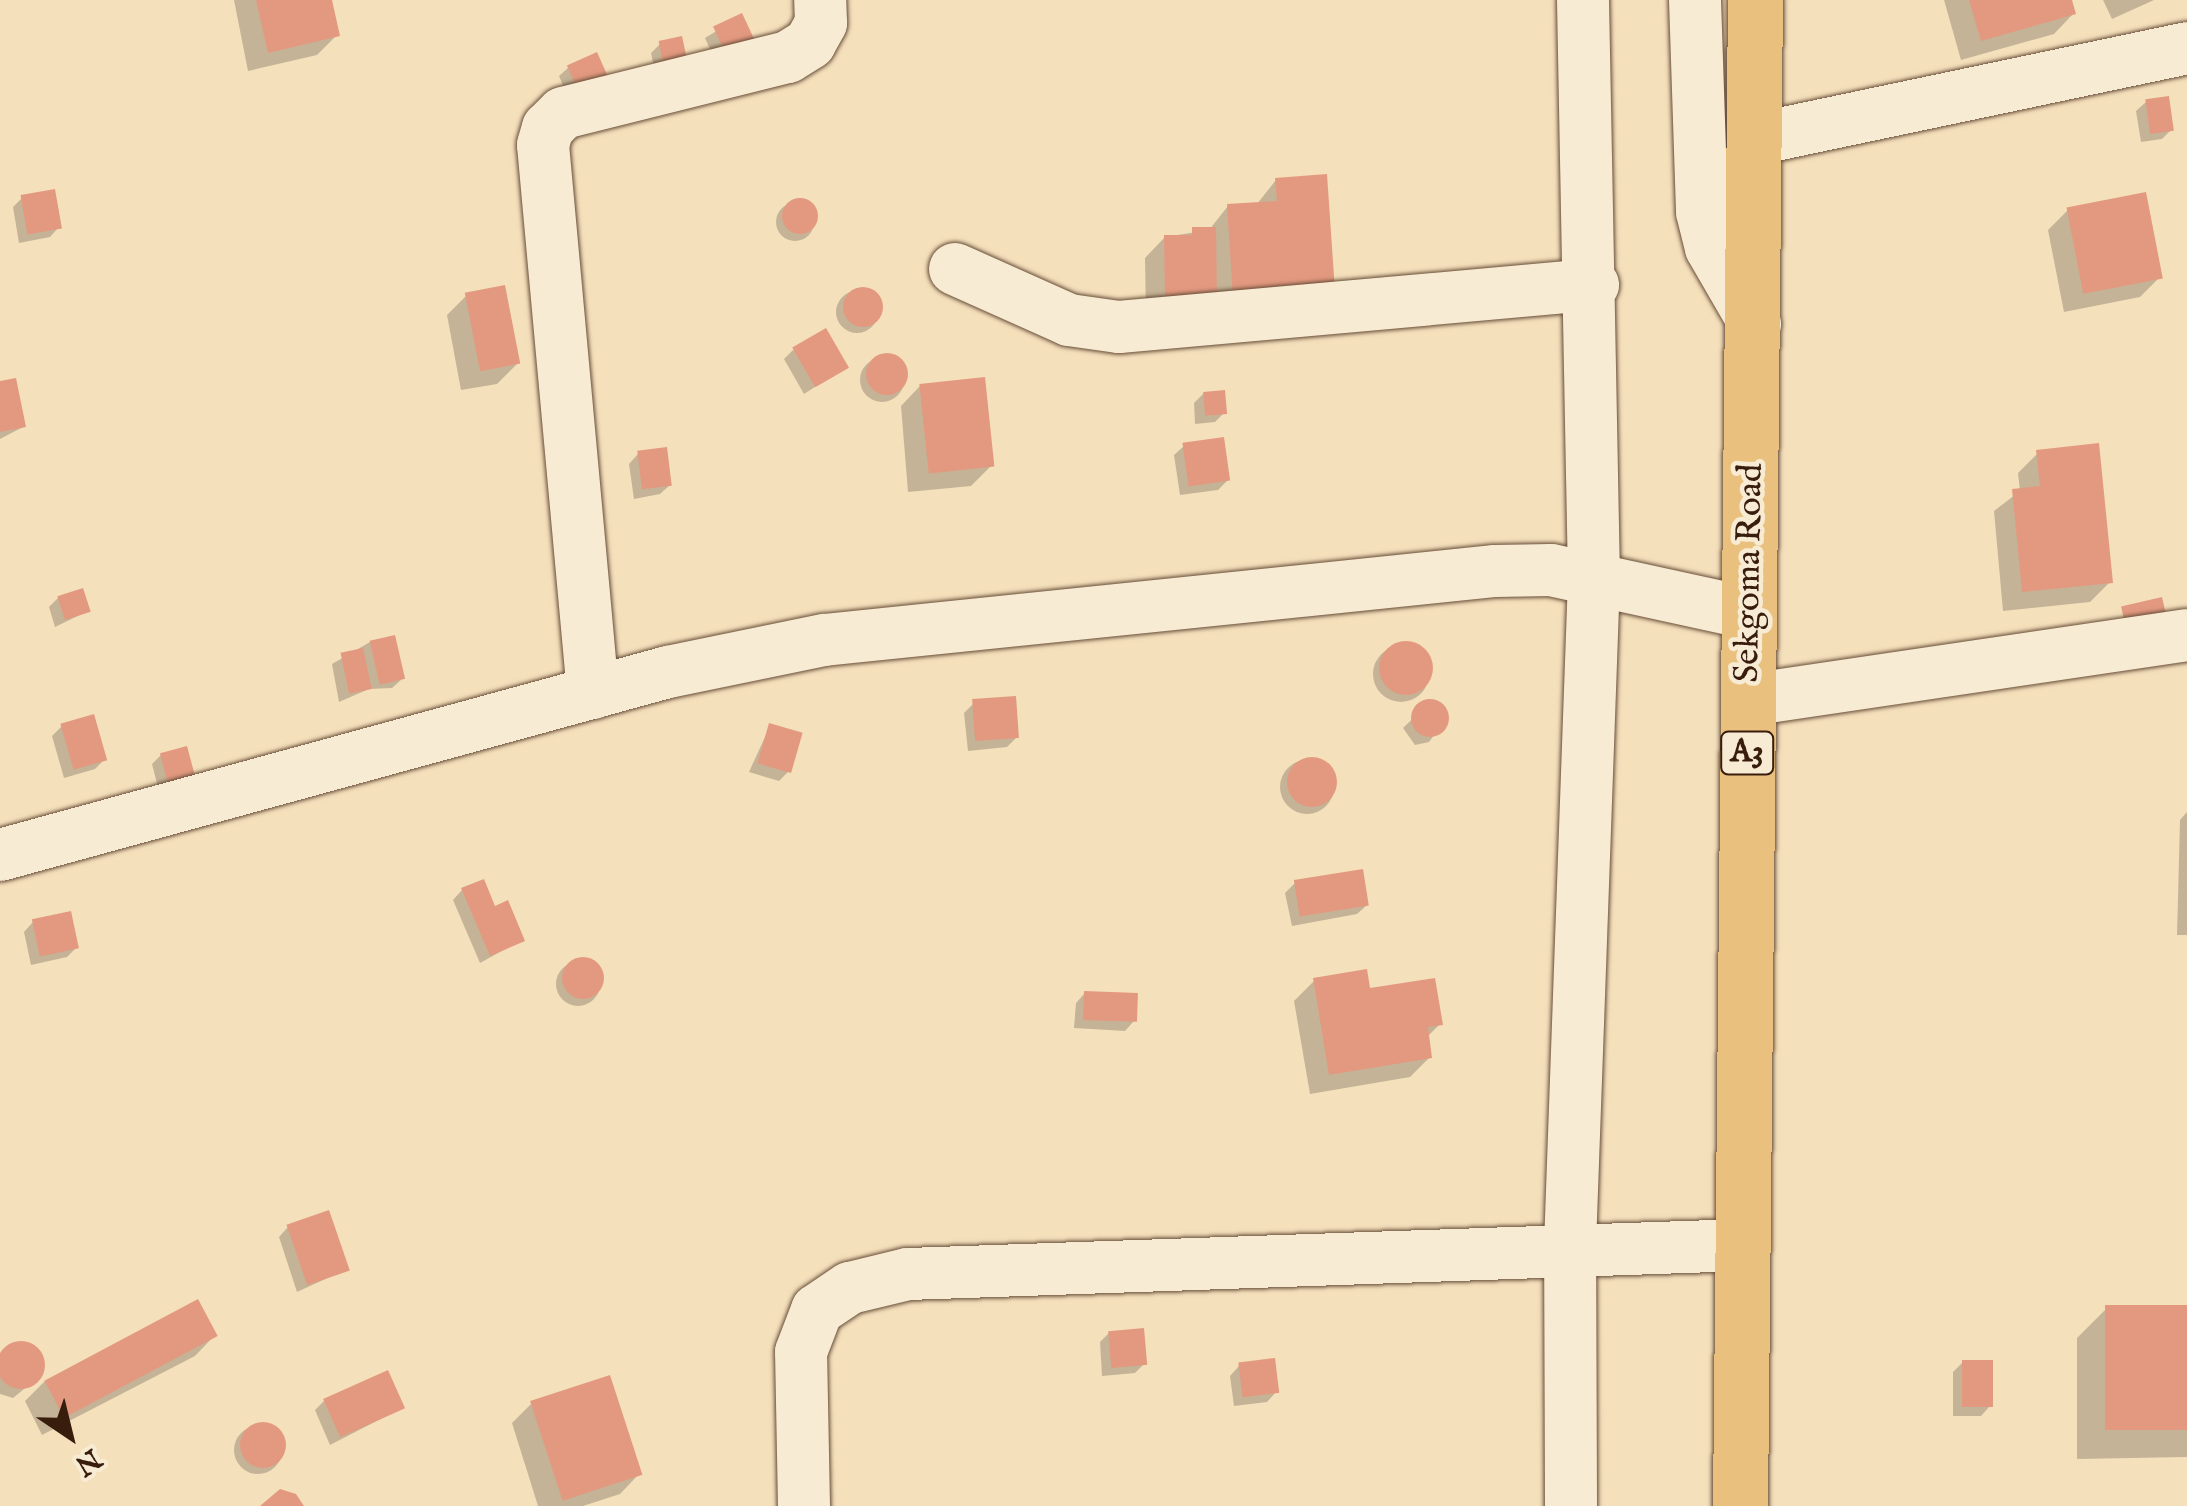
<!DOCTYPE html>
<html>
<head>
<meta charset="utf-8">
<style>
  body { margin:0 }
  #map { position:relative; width:2187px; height:1506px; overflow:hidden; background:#f5e0bc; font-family:"IM FELL English",serif }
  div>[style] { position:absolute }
  .shadow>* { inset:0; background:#0003 }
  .round { border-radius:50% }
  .building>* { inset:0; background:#e39980; transform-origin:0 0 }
  .roads { filter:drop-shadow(0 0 2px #674d38) drop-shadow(0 0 2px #674d38) }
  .minor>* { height:52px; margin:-26px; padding:0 26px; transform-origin:26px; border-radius:26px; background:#f8ebd3 }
  .trunk>* { height:55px; margin:-27.5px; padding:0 27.5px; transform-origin:27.5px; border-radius:27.5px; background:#eac07e }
  span { translate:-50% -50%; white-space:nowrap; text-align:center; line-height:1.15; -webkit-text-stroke:9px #f8ebd3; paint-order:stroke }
  .shield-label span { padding:2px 8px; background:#f8ebd3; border:2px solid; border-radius:8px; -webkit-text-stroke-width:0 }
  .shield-label { font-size:32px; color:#381c0c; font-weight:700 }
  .street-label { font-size:35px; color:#381c0c }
  .north { position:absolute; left:20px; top:1386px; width:100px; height:100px; -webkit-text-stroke:8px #f8ebd3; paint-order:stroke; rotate:145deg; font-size:28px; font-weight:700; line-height:40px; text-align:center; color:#381c0c }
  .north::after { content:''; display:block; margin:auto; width:35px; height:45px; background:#381c0c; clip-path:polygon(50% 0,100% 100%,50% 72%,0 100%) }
</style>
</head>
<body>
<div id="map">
  <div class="shadow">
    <div style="clip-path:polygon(330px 0,337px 35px,317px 55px,248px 71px,234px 0)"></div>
    <div style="clip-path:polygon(1944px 0,2070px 0,2073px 14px,2054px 34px,1961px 60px)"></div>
    <div style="clip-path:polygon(2103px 0,2154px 0,2112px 19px)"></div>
    <div style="clip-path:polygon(741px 16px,720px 71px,705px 38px)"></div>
    <div style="clip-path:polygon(660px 44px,677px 79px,657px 82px,651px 53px)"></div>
    <div style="clip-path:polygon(569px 67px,607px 80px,570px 102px,559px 76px)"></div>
    <div style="clip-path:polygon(2146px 102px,2171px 130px,2162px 139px,2141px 142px,2136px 111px)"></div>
    <div style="clip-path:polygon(1276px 180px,1333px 290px,1146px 317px,1145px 258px,1165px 237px,1209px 230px,1228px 206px,1257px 204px)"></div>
    <div style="clip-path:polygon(22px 198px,59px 227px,50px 237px,19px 243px,13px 207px)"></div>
    <div class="round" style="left:776px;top:203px;width:38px;height:38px"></div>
    <div style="clip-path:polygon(2068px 210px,2160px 277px,2140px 297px,2064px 312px,2048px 230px)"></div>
    <div class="round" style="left:836px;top:291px;width:42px;height:42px"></div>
    <div style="clip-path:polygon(467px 295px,517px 364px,497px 384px,461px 390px,447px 315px)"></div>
    <div style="clip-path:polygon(793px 350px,846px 367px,804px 394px,784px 359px)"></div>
    <div class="round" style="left:860px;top:358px;width:44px;height:44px"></div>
    <div style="clip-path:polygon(0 384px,23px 427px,0 439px)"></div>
    <div style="clip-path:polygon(920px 386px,991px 466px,971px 486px,908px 492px,901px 406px)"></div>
    <div style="clip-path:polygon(1204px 393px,1224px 413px,1215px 422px,1195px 424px,1194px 403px)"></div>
    <div style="clip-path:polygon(1184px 446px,1228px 480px,1218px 490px,1180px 495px,1174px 455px)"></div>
    <div style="clip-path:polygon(2038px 453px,2110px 582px,2090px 602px,2003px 611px,1994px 511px,2020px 491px,2018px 473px)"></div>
    <div style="clip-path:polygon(638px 454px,670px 485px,660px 494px,634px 499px,629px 464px)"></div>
    <div style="clip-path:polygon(58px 598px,88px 611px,55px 627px,49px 607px)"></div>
    <div style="clip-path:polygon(370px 642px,402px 679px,392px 688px,369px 689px,339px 702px,332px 664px)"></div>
    <div class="round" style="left:1373px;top:646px;width:56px;height:56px"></div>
    <div style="clip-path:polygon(1430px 702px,1441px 707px,1446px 719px,1429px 742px,1415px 745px,1403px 728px)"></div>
    <div style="clip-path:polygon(973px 704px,1017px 737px,1007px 747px,968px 751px,964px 713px)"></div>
    <div style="clip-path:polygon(62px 726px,104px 760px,95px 769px,64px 778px,52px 736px)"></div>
    <div style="clip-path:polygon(770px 726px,788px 772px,779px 781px,749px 772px)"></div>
    <div style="clip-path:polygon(161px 755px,182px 785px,159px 791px,152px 764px)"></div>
    <div class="round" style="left:1280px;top:760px;width:54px;height:54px"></div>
    <div style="clip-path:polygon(2187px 812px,2187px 935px,2177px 935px,2180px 820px)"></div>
    <div style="clip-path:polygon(1295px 883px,1367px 905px,1357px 914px,1292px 926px,1285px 893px)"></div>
    <div style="clip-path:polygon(462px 890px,493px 909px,522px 940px,480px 963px,453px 900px)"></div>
    <div style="clip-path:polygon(33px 922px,77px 947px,67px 957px,31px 965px,24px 932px)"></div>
    <div class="round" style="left:556px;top:962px;width:44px;height:44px"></div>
    <div style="clip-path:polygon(1314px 981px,1368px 991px,1440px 1024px,1427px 1037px,1430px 1057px,1410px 1077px,1310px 1094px,1294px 1001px)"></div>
    <div style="clip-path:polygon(1085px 993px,1134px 1021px,1125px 1031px,1074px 1028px,1076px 1003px)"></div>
    <div style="clip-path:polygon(288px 1227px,347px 1269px,297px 1292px,279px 1237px)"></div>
    <div style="clip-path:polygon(2187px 1307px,2187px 1457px,2077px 1459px,2077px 1338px,2106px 1309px)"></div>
    <div style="clip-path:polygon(1109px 1333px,1144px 1364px,1135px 1373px,1102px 1376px,1100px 1342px)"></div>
    <div style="clip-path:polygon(214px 1336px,195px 1356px,42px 1435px,25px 1401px,45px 1381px)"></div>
    <div style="clip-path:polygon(12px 1344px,28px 1344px,41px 1357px,40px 1376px,13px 1398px,0 1394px,0 1354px)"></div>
    <div style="clip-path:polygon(1963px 1362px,1990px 1406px,1981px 1416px,1953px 1416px,1953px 1372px)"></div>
    <div style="clip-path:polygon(1239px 1366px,1276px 1392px,1267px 1402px,1234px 1406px,1230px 1376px)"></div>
    <div style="clip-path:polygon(325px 1400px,402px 1408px,330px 1445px,315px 1410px)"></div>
    <div style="clip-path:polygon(532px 1403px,639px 1474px,620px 1494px,583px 1506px,538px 1506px,512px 1423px)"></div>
    <div class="round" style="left:234px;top:1426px;width:48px;height:48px"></div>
  </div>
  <div class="building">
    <div style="clip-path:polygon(256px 0,332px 0,340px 36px,268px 53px)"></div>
    <div style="clip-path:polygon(1969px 0,2072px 0,2076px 14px,1981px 41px)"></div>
    <div style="left:742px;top:13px;width:40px;height:32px;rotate:65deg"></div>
    <div style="left:682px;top:36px;width:35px;height:24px;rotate:78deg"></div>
    <div style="left:597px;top:52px;width:32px;height:33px;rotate:66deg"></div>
    <div style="left:2169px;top:96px;width:35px;height:24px;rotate:82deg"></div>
    <div style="clip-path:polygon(1327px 174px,1335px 291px,1233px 299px,1227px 204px,1277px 201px,1275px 178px)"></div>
    <div style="left:55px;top:189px;width:40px;height:35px;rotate:80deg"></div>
    <div style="left:2146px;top:192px;width:88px;height:81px;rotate:79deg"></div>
    <div class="round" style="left:782px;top:198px;width:36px;height:36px"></div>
    <div style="clip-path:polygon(1192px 227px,1216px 227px,1217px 299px,1165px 298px,1164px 235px,1192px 235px)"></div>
    <div style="left:505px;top:285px;width:80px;height:41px;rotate:79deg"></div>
    <div class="round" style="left:843px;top:287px;width:40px;height:40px"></div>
    <div style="left:826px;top:328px;width:46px;height:39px;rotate:60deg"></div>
    <div class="round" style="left:866px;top:353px;width:42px;height:42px"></div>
    <div style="left:985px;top:377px;width:90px;height:66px;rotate:84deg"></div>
    <div style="clip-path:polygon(16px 378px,26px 427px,0 432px,0 381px)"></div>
    <div style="left:1225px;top:390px;width:24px;height:22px;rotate:85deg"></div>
    <div style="left:1224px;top:437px;width:44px;height:42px;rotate:82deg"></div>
    <div style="clip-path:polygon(2099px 443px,2113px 583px,2022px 592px,2012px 489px,2040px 486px,2036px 450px)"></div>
    <div style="left:667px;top:447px;width:39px;height:30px;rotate:83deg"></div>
    <div style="left:83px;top:588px;width:25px;height:27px;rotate:72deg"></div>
    <div style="left:2162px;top:597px;width:32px;height:42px;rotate:77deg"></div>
    <div style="left:395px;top:635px;width:45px;height:26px;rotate:77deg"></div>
    <div class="round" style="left:1379px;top:641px;width:54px;height:54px"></div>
    <div style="left:363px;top:648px;width:42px;height:23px;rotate:78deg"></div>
    <div style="left:1016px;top:696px;width:42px;height:44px;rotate:86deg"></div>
    <div class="round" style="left:1411px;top:699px;width:38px;height:38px"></div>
    <div style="left:94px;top:714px;width:48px;height:35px;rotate:74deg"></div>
    <div style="left:769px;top:723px;width:35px;height:42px;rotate:16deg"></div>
    <div style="left:187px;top:746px;width:31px;height:28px;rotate:75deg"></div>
    <div class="round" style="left:1287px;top:757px;width:50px;height:50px"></div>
    <div style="left:1363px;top:869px;width:37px;height:70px;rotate:81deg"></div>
    <div style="clip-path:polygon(484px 879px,495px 906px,508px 900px,525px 941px,490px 956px,461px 888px)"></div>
    <div style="left:71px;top:911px;width:38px;height:40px;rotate:78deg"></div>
    <div class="round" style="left:562px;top:957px;width:42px;height:42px"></div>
    <div style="clip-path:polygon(1367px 969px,1370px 988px,1435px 978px,1443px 1025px,1428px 1027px,1432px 1058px,1329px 1075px,1313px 978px)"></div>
    <div style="left:1084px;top:991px;width:54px;height:29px;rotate:2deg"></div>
    <div style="left:329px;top:1210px;width:64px;height:45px;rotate:71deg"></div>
    <div style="left:198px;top:1299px;width:42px;height:174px;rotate:62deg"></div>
    <div style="left:2187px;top:1305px;width:125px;height:82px;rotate:90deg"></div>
    <div style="left:1144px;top:1328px;width:37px;height:36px;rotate:85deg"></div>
    <div class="round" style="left:-3px;top:1341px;width:48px;height:48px"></div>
    <div style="left:1275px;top:1358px;width:35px;height:37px;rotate:83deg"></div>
    <div style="left:1962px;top:1360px;width:31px;height:47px"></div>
    <div style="left:388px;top:1370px;width:42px;height:71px;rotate:66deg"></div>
    <div style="left:610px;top:1375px;width:105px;height:84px;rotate:72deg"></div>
    <div class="round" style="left:240px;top:1422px;width:46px;height:46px"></div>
    <div style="clip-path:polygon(280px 1489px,296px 1494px,304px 1506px,260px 1506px)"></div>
  </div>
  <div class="roads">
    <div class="minor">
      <div style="left:1695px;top:0;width:212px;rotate:88.1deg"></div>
      <div style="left:1702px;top:212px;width:37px;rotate:76deg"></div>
      <div style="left:1711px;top:248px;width:88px;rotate:59.9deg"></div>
      <div style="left:1756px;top:139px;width:441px;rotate:-11.9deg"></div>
      <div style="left:955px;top:269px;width:125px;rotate:24.1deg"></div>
      <div style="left:1069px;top:320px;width:50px;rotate:8deg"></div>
      <div style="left:1119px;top:327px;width:476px;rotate:-5.1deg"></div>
      <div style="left:593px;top:693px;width:550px;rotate:-95.21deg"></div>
      <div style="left:543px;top:145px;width:18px;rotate:-74deg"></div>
      <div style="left:548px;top:128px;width:21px;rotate:-45deg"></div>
      <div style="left:563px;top:113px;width:232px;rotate:-14deg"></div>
      <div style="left:788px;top:57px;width:26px;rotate:-32deg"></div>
      <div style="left:810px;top:43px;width:23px;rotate:-61deg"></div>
      <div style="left:821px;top:23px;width:23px;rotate:-92deg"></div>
      <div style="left:1748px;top:700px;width:444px;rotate:-8.4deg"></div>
      <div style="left:0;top:855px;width:693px;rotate:-15.32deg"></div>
      <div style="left:668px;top:672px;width:159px;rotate:-11.6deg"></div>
      <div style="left:824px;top:640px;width:675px;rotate:-5.87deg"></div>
      <div style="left:1495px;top:571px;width:56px;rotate:-1deg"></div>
      <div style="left:1551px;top:570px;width:203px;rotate:12.3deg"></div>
      <div style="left:804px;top:1506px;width:154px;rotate:-91.1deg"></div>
      <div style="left:801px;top:1352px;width:45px;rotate:-69.1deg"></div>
      <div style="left:817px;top:1310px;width:40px;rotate:-34deg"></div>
      <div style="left:850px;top:1288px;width:60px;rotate:-13.6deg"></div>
      <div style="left:908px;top:1274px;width:835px;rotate:-1.99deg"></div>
      <div style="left:1571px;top:1506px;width:260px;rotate:-90.2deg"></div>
      <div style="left:1570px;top:1246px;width:667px;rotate:-87.94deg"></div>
      <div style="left:1594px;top:579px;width:579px;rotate:-91.09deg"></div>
    </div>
    <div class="trunk">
      <div style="left:1740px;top:1506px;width:1506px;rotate:-89.43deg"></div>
    </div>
  </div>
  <div class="shield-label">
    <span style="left:1747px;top:753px">A3</span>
  </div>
  <div class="street-label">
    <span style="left:1750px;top:573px;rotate:-89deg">Sekgoma Road</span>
  </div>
  <div class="north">N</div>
</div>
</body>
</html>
